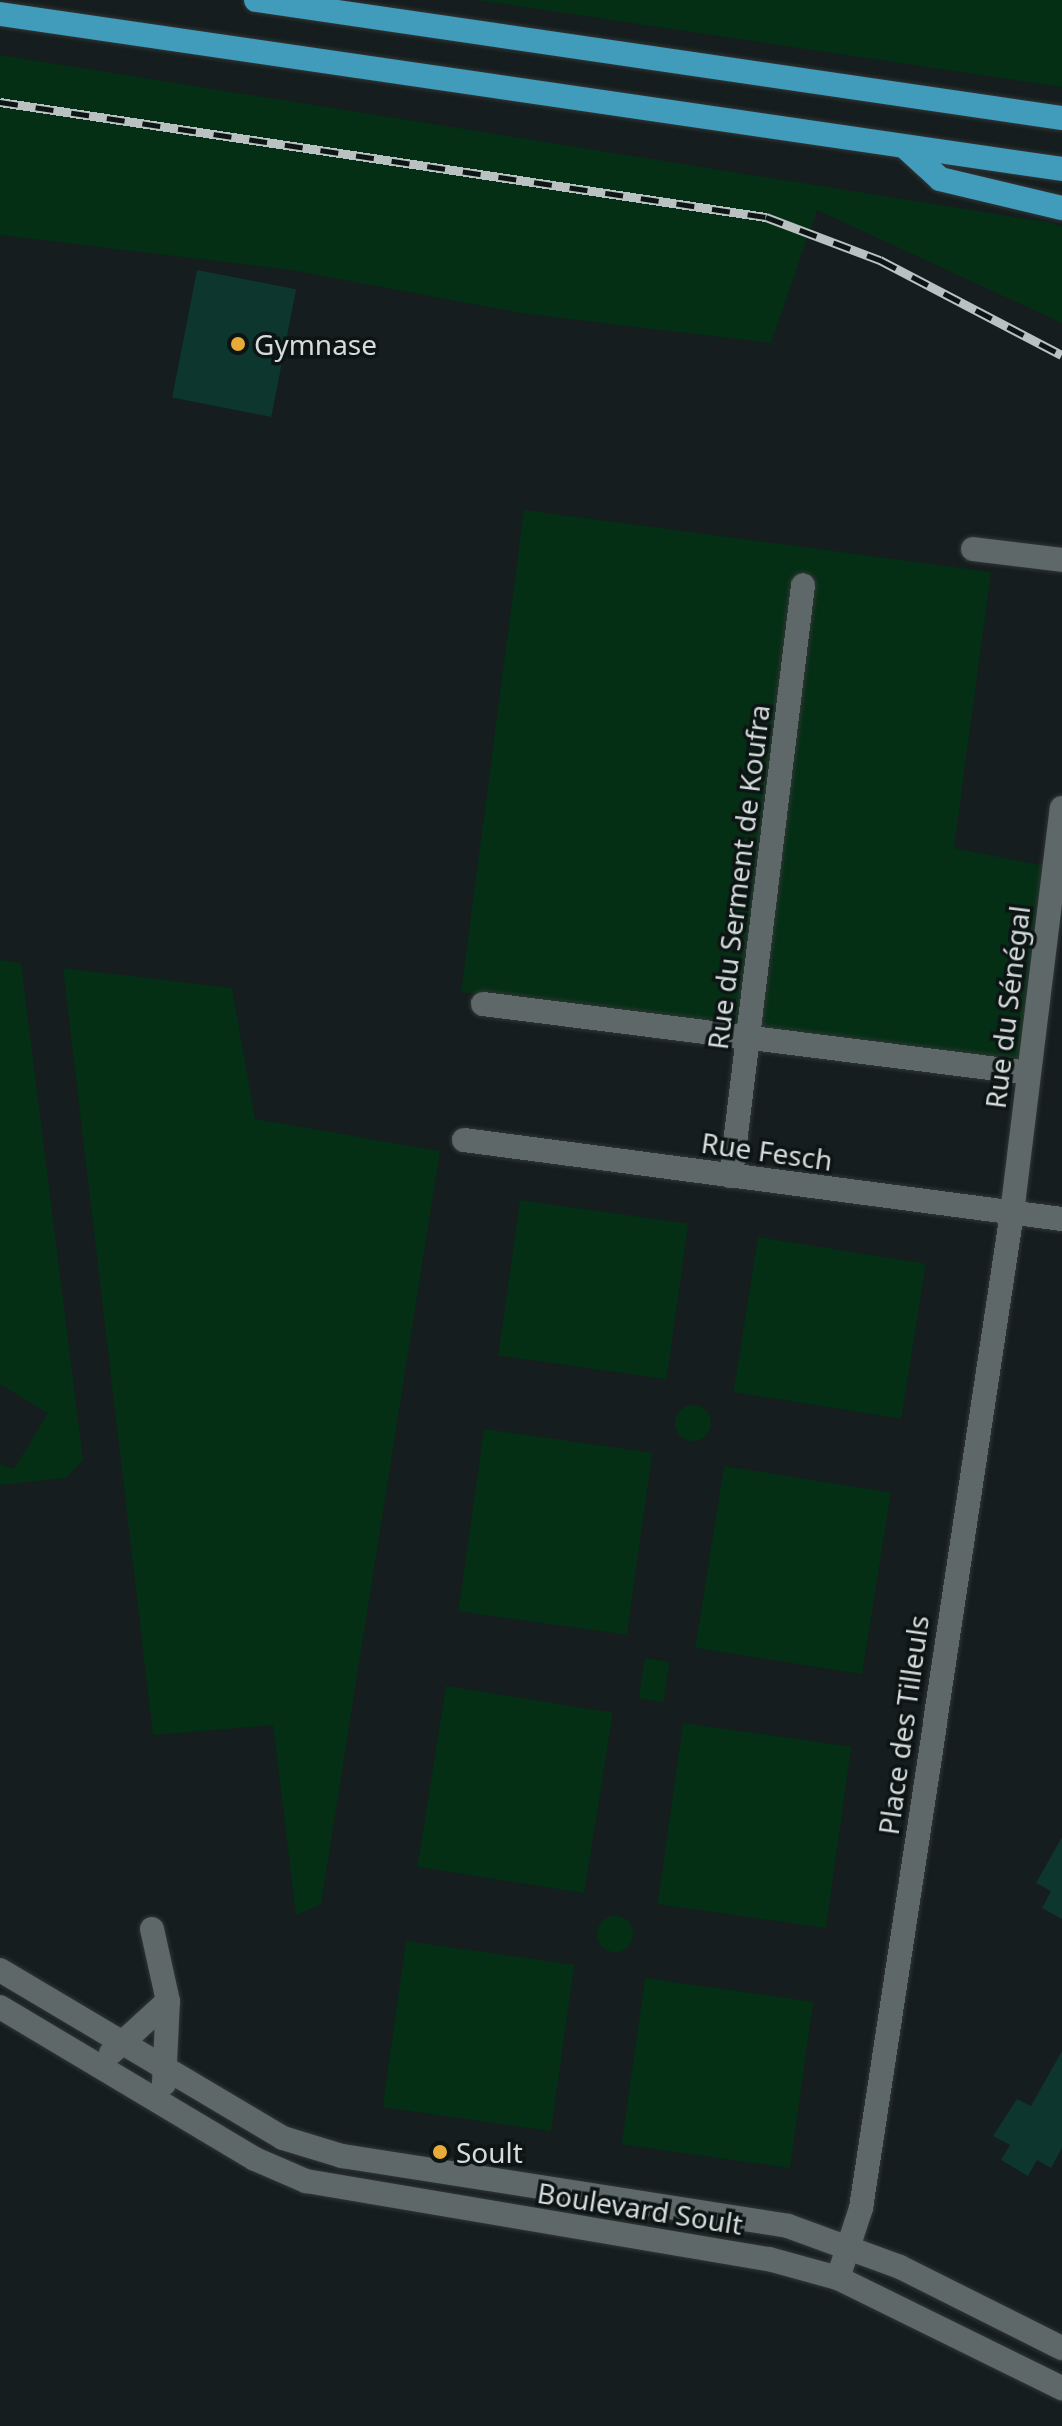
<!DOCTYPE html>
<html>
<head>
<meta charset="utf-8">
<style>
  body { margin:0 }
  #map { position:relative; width:1062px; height:2426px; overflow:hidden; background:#151d1e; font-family:"Noto Sans",sans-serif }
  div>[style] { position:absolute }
  .green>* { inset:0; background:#052f15; transform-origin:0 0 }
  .round { border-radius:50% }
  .building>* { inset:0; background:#0d362e; transform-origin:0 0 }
  .roads { filter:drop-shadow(0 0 2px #313636) drop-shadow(0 0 2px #313636) }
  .minor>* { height:24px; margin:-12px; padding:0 12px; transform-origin:12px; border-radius:12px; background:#5e6868 }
  .highway>* { height:24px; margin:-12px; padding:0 12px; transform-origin:12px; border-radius:12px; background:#419bbb }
  .rail>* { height:9px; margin-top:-4.5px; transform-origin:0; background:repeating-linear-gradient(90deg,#0c1414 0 18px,#bac1c1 0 36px); box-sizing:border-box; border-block:2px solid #bac1c1 }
  .dots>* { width:22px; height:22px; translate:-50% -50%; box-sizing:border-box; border:4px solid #0c1414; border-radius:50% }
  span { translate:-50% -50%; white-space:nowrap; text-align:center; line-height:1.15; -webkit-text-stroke:7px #0c1414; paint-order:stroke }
  .poi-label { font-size:28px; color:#d5dbdb }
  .left { translate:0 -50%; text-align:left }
  .street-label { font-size:28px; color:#d5dbdb }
</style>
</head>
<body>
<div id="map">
  <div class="green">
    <div style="clip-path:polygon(477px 0,1062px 0,1062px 87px)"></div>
    <div style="clip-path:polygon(0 55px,1053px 223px,1062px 226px,1062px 323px,817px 210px,771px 343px,520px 313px,291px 270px,0 235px)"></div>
    <div style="clip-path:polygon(524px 510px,991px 572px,954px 848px,1045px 866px,1020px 1061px,461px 992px)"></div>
    <div style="clip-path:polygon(0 960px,21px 963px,83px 1460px,66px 1478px,0 1485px,0 1464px,14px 1469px,48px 1413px,0 1384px)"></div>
    <div style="clip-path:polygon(63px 968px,232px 988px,255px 1119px,440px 1151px,321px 1904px,296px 1915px,273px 1725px,153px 1735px)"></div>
    <div style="left:520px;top:1200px;width:170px;height:157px;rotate:8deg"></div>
    <div style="left:758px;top:1237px;width:170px;height:157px;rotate:9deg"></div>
    <div class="round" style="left:675px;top:1405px;width:36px;height:36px"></div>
    <div style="left:484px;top:1429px;width:170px;height:184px;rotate:8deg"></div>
    <div style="left:724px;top:1466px;width:169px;height:184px;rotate:9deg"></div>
    <div style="left:645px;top:1658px;width:25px;height:41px;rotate:9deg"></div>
    <div style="left:446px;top:1686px;width:169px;height:183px;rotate:9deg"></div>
    <div style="left:683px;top:1723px;width:170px;height:183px;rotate:8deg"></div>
    <div class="round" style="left:597px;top:1916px;width:36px;height:36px"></div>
    <div style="left:406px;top:1941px;width:170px;height:168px;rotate:8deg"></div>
    <div style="left:645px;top:1978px;width:170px;height:168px;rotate:8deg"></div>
  </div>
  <div class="building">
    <div style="left:197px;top:270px;width:101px;height:130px;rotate:11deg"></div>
    <div style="clip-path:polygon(1062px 1837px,1062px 1919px,1042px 1908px,1051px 1891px,1036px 1883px)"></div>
    <div style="clip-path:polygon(1062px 2051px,1062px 2148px,1051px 2168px,1037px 2160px,1028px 2176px,1001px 2160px,1010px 2145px,993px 2136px,1017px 2099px,1031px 2106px)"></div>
  </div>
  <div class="roads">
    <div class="minor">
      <div style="left:973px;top:549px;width:90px;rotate:7deg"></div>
      <div style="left:483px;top:1004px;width:550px;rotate:7.2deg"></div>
      <div style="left:464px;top:1140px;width:603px;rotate:7.53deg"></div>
      <div style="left:731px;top:1176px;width:595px;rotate:-83.05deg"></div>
      <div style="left:152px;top:1929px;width:74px;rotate:77.5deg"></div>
      <div style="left:168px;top:2001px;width:83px;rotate:92.8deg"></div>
      <div style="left:0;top:1970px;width:329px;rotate:30.7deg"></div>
      <div style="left:283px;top:2138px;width:62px;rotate:17deg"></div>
      <div style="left:342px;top:2156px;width:451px;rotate:8.9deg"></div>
      <div style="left:788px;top:2226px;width:119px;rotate:20.1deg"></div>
      <div style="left:900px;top:2267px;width:181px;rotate:26.6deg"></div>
      <div style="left:0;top:2007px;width:297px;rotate:30.8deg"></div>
      <div style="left:255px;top:2159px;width:56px;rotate:23.3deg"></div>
      <div style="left:306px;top:2181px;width:470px;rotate:9.6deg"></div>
      <div style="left:769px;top:2259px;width:72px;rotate:15.4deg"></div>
      <div style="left:838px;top:2278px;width:250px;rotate:26.2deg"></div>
      <div style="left:111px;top:2053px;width:77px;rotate:-42.4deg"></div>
      <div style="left:838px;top:2278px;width:74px;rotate:-71.8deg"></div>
      <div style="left:861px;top:2208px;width:492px;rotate:-81.3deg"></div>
      <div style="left:935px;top:1722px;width:515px;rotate:-81.4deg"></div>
      <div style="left:1012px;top:1213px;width:408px;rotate:-83deg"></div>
    </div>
    <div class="highway">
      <div style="left:256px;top:0;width:815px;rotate:8.33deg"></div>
      <div style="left:0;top:14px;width:1073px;rotate:8.3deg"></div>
      <div style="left:905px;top:147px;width:47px;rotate:42.4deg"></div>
      <div style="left:940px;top:179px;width:125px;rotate:13.4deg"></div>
    </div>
  </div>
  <div class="rail">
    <div style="left:0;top:102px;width:775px;rotate:8.54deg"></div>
    <div style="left:766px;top:217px;width:122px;rotate:20.7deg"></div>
    <div style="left:880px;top:260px;width:205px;rotate:27.6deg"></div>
  </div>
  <div class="dots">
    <div style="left:238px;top:344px;background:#e9ab38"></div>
    <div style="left:440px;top:2152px;background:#e9ab38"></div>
  </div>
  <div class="poi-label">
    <span class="left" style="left:254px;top:344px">Gymnase</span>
    <span class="left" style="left:456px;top:2152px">Soult</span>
  </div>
  <div class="street-label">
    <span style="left:738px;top:877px;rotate:-83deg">Rue du Serment de Koufra</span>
    <span style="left:1007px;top:1007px;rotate:-83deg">Rue du Sénégal</span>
    <span style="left:767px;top:1151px;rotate:8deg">Rue Fesch</span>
    <span style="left:903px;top:1725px;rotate:-82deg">Place des Tilleuls</span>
    <span style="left:640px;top:2208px;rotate:9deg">Boulevard Soult</span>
  </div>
</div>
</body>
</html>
